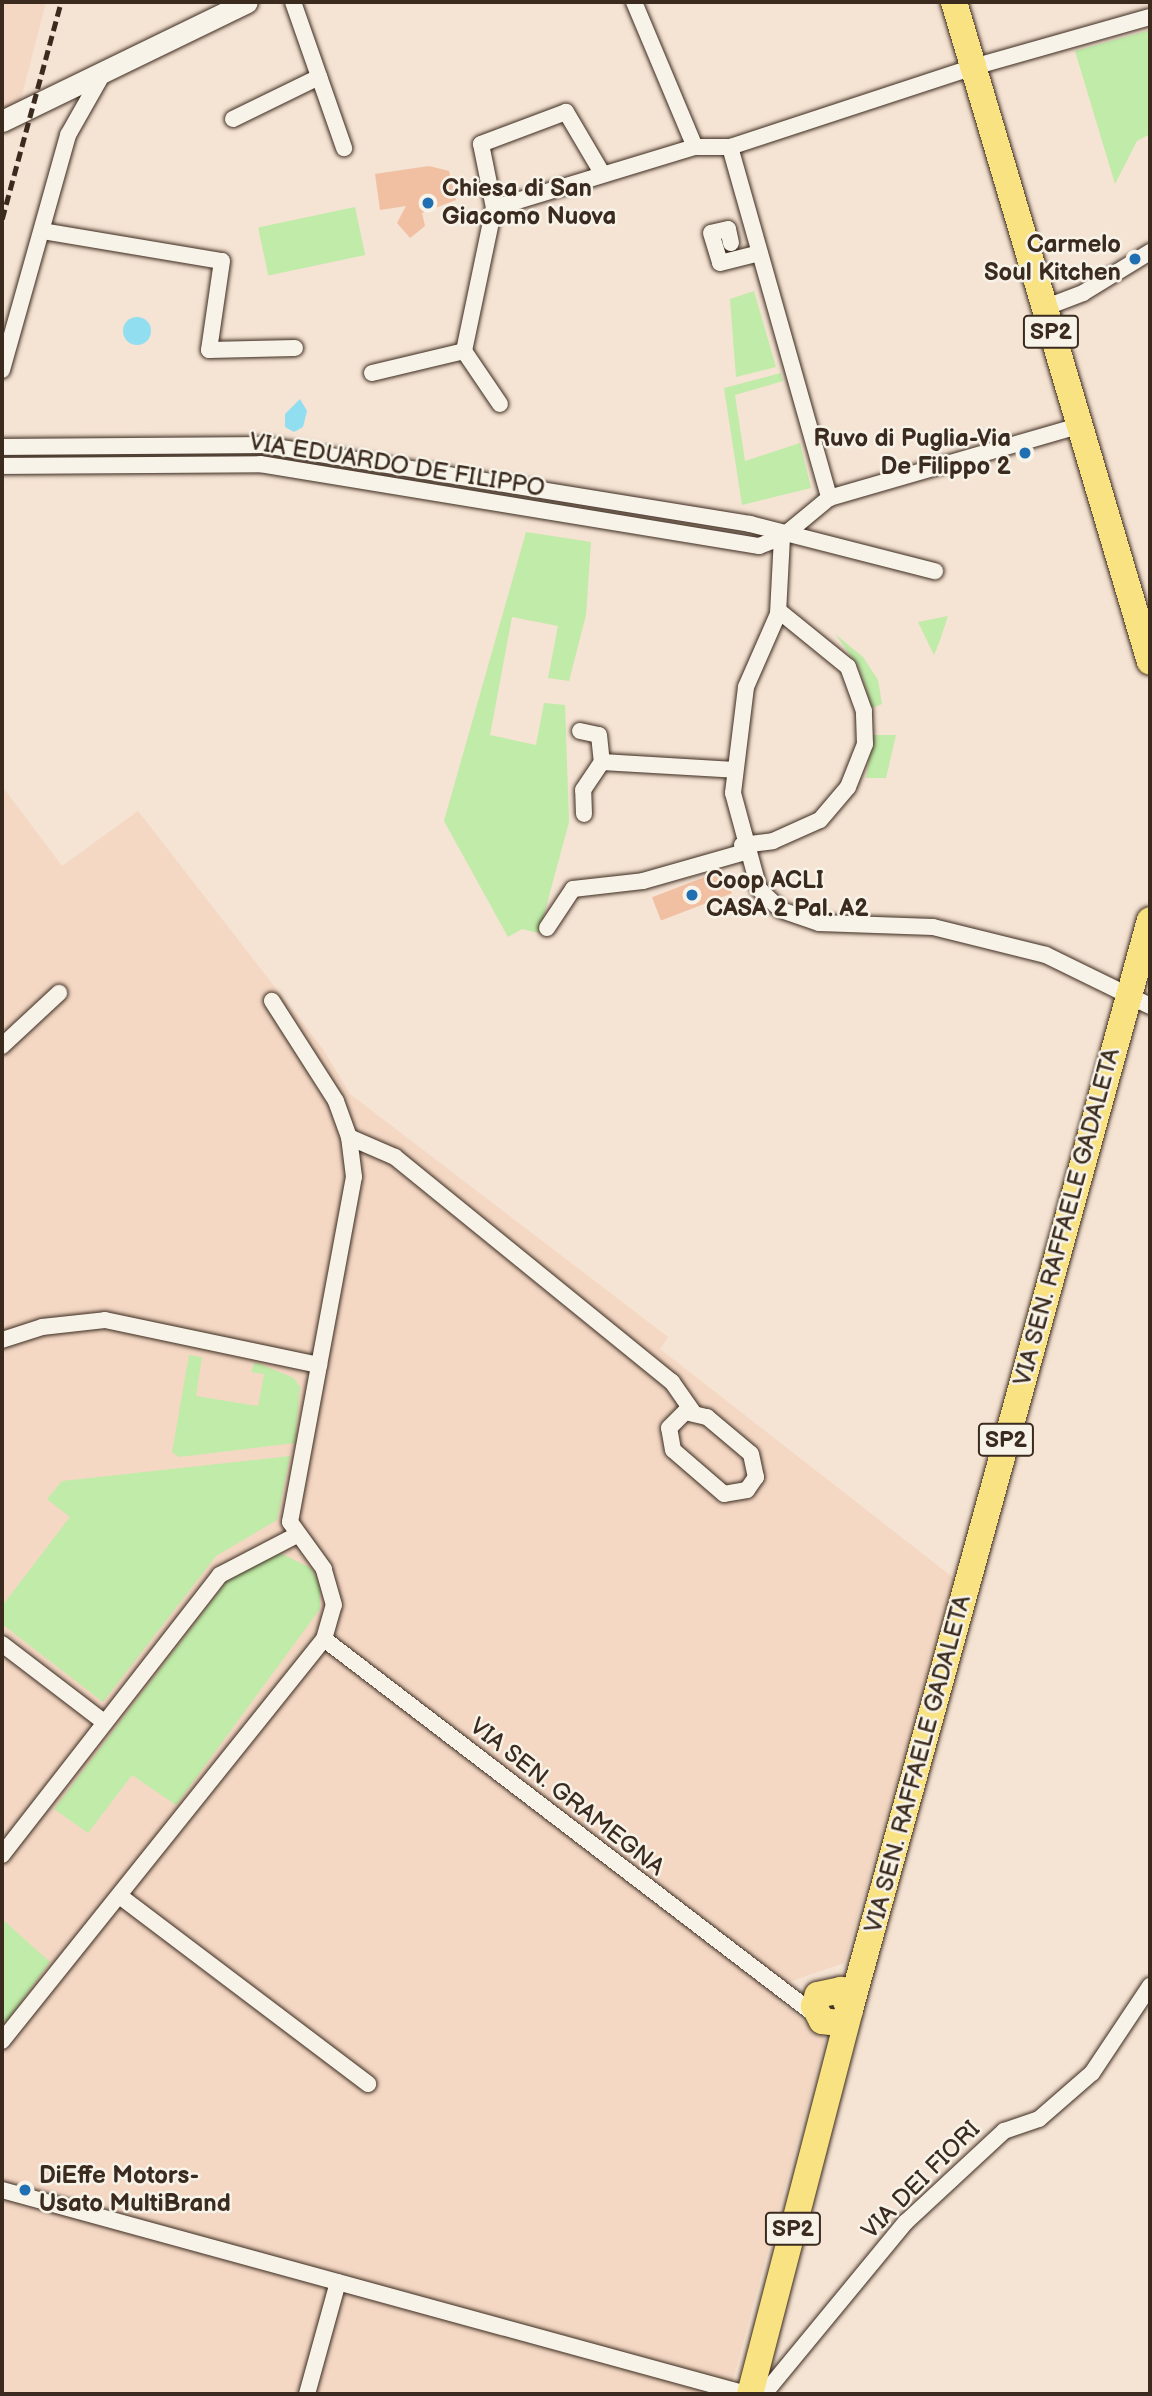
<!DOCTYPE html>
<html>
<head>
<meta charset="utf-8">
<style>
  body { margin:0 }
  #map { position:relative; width:1152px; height:2396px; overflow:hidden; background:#f5e3d3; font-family:"Balsamiq Sans",sans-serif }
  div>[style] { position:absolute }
  .built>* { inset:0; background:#f4d8c4 }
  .green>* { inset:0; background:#c0eba8; transform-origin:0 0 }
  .water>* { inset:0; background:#91def1 }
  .round { border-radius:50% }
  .building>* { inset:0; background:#f1bfa2; transform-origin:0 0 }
  .roads { filter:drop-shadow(0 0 2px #3b2a1e) drop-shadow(0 0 2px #3b2a1e) }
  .minor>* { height:16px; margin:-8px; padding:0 8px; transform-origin:8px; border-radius:8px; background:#f7f3e8 }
  .tertiary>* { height:21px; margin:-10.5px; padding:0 10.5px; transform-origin:10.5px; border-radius:10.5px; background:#f7f3e8 }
  .primary>* { height:26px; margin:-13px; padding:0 13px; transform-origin:13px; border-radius:13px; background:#f8e281 }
  .rail>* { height:4.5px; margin-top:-2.25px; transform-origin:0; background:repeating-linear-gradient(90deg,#3b2a1e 0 10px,transparent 0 15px) }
  .dots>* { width:19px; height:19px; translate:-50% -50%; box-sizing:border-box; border:4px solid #f7f3e8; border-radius:50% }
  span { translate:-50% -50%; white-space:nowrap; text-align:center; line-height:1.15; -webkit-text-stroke:5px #f7f3e8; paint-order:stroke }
  .shield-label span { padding:2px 5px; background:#f7f3e8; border:2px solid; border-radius:5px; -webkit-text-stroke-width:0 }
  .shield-label { font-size:23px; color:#3b2a1e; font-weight:700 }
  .poi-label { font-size:24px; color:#3b2a1e; font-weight:700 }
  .left { translate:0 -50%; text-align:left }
  .right { translate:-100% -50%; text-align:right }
  .street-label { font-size:24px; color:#3b2a1e }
  .frame { position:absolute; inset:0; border:4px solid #3b2a1e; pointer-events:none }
</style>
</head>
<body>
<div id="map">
  <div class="built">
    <div style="clip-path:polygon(2px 2px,46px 2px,21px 99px,2px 115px)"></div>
    <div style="clip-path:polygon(2px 786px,62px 866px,138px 811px,323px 1049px,350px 1094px,668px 1337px,660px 1349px,955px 1579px,844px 1963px,789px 1982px,779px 2001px,825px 2039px,729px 2394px,2px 2394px)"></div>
  </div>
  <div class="green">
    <div style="clip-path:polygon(1150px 30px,1150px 134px,1137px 141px,1115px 184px,1075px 51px)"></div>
    <div style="left:355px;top:207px;width:49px;height:99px;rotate:78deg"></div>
    <div style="clip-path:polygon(754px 291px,776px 367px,736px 377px,730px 299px)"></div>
    <div style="clip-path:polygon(781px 373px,783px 381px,735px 395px,745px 461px,800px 443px,811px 488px,742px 505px,724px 388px)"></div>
    <div style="clip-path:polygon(526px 532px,591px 542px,586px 615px,569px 681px,548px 678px,558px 626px,512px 617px,490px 735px,536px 745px,544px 703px,565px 705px,569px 822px,539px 933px,522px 929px,508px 937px,444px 821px)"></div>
    <div style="clip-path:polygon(948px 616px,939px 643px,934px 655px,918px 622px)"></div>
    <div style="clip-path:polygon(835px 634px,863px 657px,878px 680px,882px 704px,872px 708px,859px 667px)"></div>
    <div style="clip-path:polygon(873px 735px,896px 735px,886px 778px,866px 778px)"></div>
    <div style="clip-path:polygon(189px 1355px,202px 1357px,196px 1396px,258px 1406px,264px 1374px,251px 1372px,255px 1362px,294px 1378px,300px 1387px,295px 1443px,179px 1457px,172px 1452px)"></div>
    <div style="clip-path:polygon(290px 1456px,277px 1520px,216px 1556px,103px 1702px,2px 1624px,2px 1606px,70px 1517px,47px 1499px,62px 1481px)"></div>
    <div style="clip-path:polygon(280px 1553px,311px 1568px,320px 1586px,320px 1609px,176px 1805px,132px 1775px,88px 1833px,54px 1809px,230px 1577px)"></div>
    <div style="clip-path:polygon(2px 1919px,50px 1962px,2px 2028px)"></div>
  </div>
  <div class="water">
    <div class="round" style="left:123px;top:317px;width:28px;height:28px"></div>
    <div style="clip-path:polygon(300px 399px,307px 411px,303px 427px,294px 432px,285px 427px,285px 414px)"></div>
  </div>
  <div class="building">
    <div style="clip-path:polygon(429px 166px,449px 171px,456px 200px,422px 213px,425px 226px,410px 238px,397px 223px,406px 206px,380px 210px,375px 174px)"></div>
    <div style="left:723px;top:870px;width:25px;height:76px;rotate:69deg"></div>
  </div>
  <div class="roads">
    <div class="minor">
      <div style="left:293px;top:2px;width:155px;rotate:70.7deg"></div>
      <div style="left:634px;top:2px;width:157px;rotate:67.2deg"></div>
      <div style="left:233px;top:119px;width:96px;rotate:-26deg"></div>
      <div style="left:730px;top:147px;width:365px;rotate:74.2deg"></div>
      <div style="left:602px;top:173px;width:71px;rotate:-120.5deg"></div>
      <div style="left:566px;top:112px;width:91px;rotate:159.4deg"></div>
      <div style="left:481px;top:144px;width:65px;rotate:78.5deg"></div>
      <div style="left:494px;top:208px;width:210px;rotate:-16.9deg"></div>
      <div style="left:695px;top:147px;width:35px"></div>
      <div style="left:730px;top:147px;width:256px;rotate:-18.2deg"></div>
      <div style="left:973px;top:67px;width:184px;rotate:-15.8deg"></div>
      <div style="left:42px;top:231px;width:182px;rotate:9.5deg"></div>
      <div style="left:222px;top:261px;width:90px;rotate:98.3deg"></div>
      <div style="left:209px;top:350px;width:86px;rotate:-1.3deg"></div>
      <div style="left:731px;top:243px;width:14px;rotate:-102deg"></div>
      <div style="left:728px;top:229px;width:17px;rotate:167deg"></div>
      <div style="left:711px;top:233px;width:31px;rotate:73deg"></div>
      <div style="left:720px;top:263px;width:41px;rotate:-14deg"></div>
      <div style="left:1044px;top:308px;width:42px;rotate:-21deg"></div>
      <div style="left:1083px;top:293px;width:79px;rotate:-31.5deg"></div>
      <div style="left:464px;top:351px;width:64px;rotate:55.8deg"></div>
      <div style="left:2px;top:370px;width:244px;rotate:-74.3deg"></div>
      <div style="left:68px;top:135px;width:75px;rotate:-60.4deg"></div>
      <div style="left:372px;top:373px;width:95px;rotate:-13.4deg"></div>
      <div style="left:464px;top:351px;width:146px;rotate:-78.2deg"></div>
      <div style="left:2px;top:447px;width:261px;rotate:-0.4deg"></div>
      <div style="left:263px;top:445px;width:493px;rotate:9.2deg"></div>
      <div style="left:750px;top:524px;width:191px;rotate:14.3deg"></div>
      <div style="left:2px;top:466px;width:258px;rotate:-0.4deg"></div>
      <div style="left:260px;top:464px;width:506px;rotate:9.33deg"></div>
      <div style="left:759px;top:546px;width:25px;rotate:-21deg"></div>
      <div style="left:782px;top:537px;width:61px;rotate:-39.7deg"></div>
      <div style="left:829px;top:498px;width:260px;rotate:-16.1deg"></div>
      <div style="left:782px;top:537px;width:77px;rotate:93deg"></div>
      <div style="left:778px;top:614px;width:80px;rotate:113.7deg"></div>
      <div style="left:746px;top:687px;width:107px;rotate:97deg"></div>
      <div style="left:733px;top:793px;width:99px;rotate:74.8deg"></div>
      <div style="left:759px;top:889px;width:30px;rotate:44deg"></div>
      <div style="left:781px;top:910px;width:40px;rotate:18.9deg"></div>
      <div style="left:819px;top:923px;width:114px;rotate:2deg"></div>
      <div style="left:933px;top:927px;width:116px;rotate:13.9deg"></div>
      <div style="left:1046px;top:955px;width:116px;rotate:26.1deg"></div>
      <div style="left:580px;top:731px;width:19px;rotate:12deg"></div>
      <div style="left:599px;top:735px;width:27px;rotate:84deg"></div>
      <div style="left:584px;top:814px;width:24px;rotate:-92deg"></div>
      <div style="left:583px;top:790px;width:34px;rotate:-56deg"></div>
      <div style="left:602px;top:762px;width:133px;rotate:3.4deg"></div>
      <div style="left:742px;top:845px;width:31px;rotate:-7deg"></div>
      <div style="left:773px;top:841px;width:51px;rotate:-24.1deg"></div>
      <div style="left:820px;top:820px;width:43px;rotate:-49.7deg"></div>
      <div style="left:848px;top:787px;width:46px;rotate:-68.4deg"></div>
      <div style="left:865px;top:744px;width:33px;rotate:-92deg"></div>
      <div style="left:864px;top:711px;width:47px;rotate:-110deg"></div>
      <div style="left:848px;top:667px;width:89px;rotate:-140.9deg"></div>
      <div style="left:547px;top:928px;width:47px;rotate:-56.3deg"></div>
      <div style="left:573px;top:889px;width:70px;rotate:-6.5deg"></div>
      <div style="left:643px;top:881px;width:106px;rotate:-15.9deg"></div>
      <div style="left:2px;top:1046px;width:78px;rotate:-42.9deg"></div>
      <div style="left:349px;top:1137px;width:50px;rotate:23.5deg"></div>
      <div style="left:395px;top:1157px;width:357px;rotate:39.1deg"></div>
      <div style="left:672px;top:1382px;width:37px;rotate:55deg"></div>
      <div style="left:2px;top:1340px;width:42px;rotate:-18deg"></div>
      <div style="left:42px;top:1327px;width:63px;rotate:-6.3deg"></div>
      <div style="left:105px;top:1320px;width:219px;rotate:11.9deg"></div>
      <div style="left:685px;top:1412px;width:23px;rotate:13deg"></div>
      <div style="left:707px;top:1417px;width:57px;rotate:40.1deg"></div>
      <div style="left:751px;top:1454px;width:24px;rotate:78deg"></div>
      <div style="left:756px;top:1477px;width:16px;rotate:125deg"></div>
      <div style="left:747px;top:1490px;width:23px;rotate:170deg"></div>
      <div style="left:724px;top:1494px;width:67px;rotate:-139.2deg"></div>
      <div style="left:673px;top:1450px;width:22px;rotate:-100deg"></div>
      <div style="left:669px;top:1428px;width:23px;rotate:-45deg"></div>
      <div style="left:324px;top:1639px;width:622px;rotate:37.42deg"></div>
      <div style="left:2px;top:1644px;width:128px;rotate:37.4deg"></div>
      <div style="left:2px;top:1855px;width:355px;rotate:-52.1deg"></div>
      <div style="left:220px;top:1575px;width:87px;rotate:-27.5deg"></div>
      <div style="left:121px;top:1897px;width:310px;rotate:37.1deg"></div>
      <div style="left:2px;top:2041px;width:515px;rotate:-51.31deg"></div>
      <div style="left:324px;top:1639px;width:35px;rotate:-74deg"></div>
      <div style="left:334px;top:1605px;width:37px;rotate:-106deg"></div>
      <div style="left:324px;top:1569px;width:58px;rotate:-125.9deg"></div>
      <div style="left:290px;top:1522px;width:351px;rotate:-79.5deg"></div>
      <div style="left:354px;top:1177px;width:40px;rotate:-97.1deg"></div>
      <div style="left:349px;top:1137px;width:38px;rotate:-110deg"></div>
      <div style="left:336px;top:1101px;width:119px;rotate:-122.6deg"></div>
      <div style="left:2px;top:2190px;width:771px;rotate:15.33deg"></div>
      <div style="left:307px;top:2394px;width:116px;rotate:-74.5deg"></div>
      <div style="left:764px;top:2394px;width:223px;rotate:-50.5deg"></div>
      <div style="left:906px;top:2222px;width:134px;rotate:-42.9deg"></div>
      <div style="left:1004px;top:2131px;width:37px;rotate:-19deg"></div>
      <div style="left:1039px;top:2119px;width:70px;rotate:-41deg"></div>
      <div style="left:1092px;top:2073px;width:105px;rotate:-56.3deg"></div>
    </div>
    <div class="tertiary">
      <div style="left:2px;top:121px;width:272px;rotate:-25.9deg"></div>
    </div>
    <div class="primary">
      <div style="left:954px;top:2px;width:688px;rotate:73.46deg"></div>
      <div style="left:851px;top:2006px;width:1126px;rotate:-74.61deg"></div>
      <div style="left:750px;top:2394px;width:396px;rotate:-75.4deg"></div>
      <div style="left:850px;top:2011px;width:23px;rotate:-113deg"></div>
      <div style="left:841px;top:1990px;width:24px;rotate:168deg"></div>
      <div style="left:818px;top:1995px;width:12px;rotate:110deg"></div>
      <div style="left:814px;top:2006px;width:17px;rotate:62deg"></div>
      <div style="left:822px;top:2021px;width:16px;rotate:7deg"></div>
      <div style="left:838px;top:2023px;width:11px;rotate:-38deg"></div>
    </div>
  </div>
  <div class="rail">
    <div style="left:2px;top:219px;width:225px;rotate:-74.8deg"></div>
  </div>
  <div class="dots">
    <div style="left:428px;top:203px;background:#1f6fb2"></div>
    <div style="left:1135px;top:259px;background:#1f6fb2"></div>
    <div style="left:1025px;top:453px;background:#1f6fb2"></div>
    <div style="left:692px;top:895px;background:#1f6fb2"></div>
    <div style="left:25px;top:2190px;background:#1f6fb2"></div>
  </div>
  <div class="shield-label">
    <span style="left:1051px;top:332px">SP2</span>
    <span style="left:1006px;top:1440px">SP2</span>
    <span style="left:793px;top:2229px">SP2</span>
  </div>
  <div class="poi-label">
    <span class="left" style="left:442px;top:203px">Chiesa di San<br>Giacomo Nuova</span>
    <span class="right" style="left:1121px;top:259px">Carmelo<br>Soul Kitchen</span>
    <span class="right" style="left:1011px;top:453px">Ruvo di Puglia-Via<br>De Filippo 2</span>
    <span class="left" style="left:706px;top:895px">Coop ACLI<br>CASA 2 Pal. A2</span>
    <span class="left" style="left:39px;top:2190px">DiEffe Motors-<br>Usato MultiBrand</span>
  </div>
  <div class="street-label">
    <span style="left:397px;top:465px;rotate:9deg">VIA EDUARDO DE FILIPPO</span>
    <span style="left:1067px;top:1217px;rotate:-75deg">VIA SEN. RAFFAELE GADALETA</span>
    <span style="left:918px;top:1764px;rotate:-75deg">VIA SEN. RAFFAELE GADALETA</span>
    <span style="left:567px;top:1797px;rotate:38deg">VIA SEN. GRAMEGNA</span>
    <span style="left:921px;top:2180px;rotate:-45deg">VIA DEI FIORI</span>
  </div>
  <div class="frame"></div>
</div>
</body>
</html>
